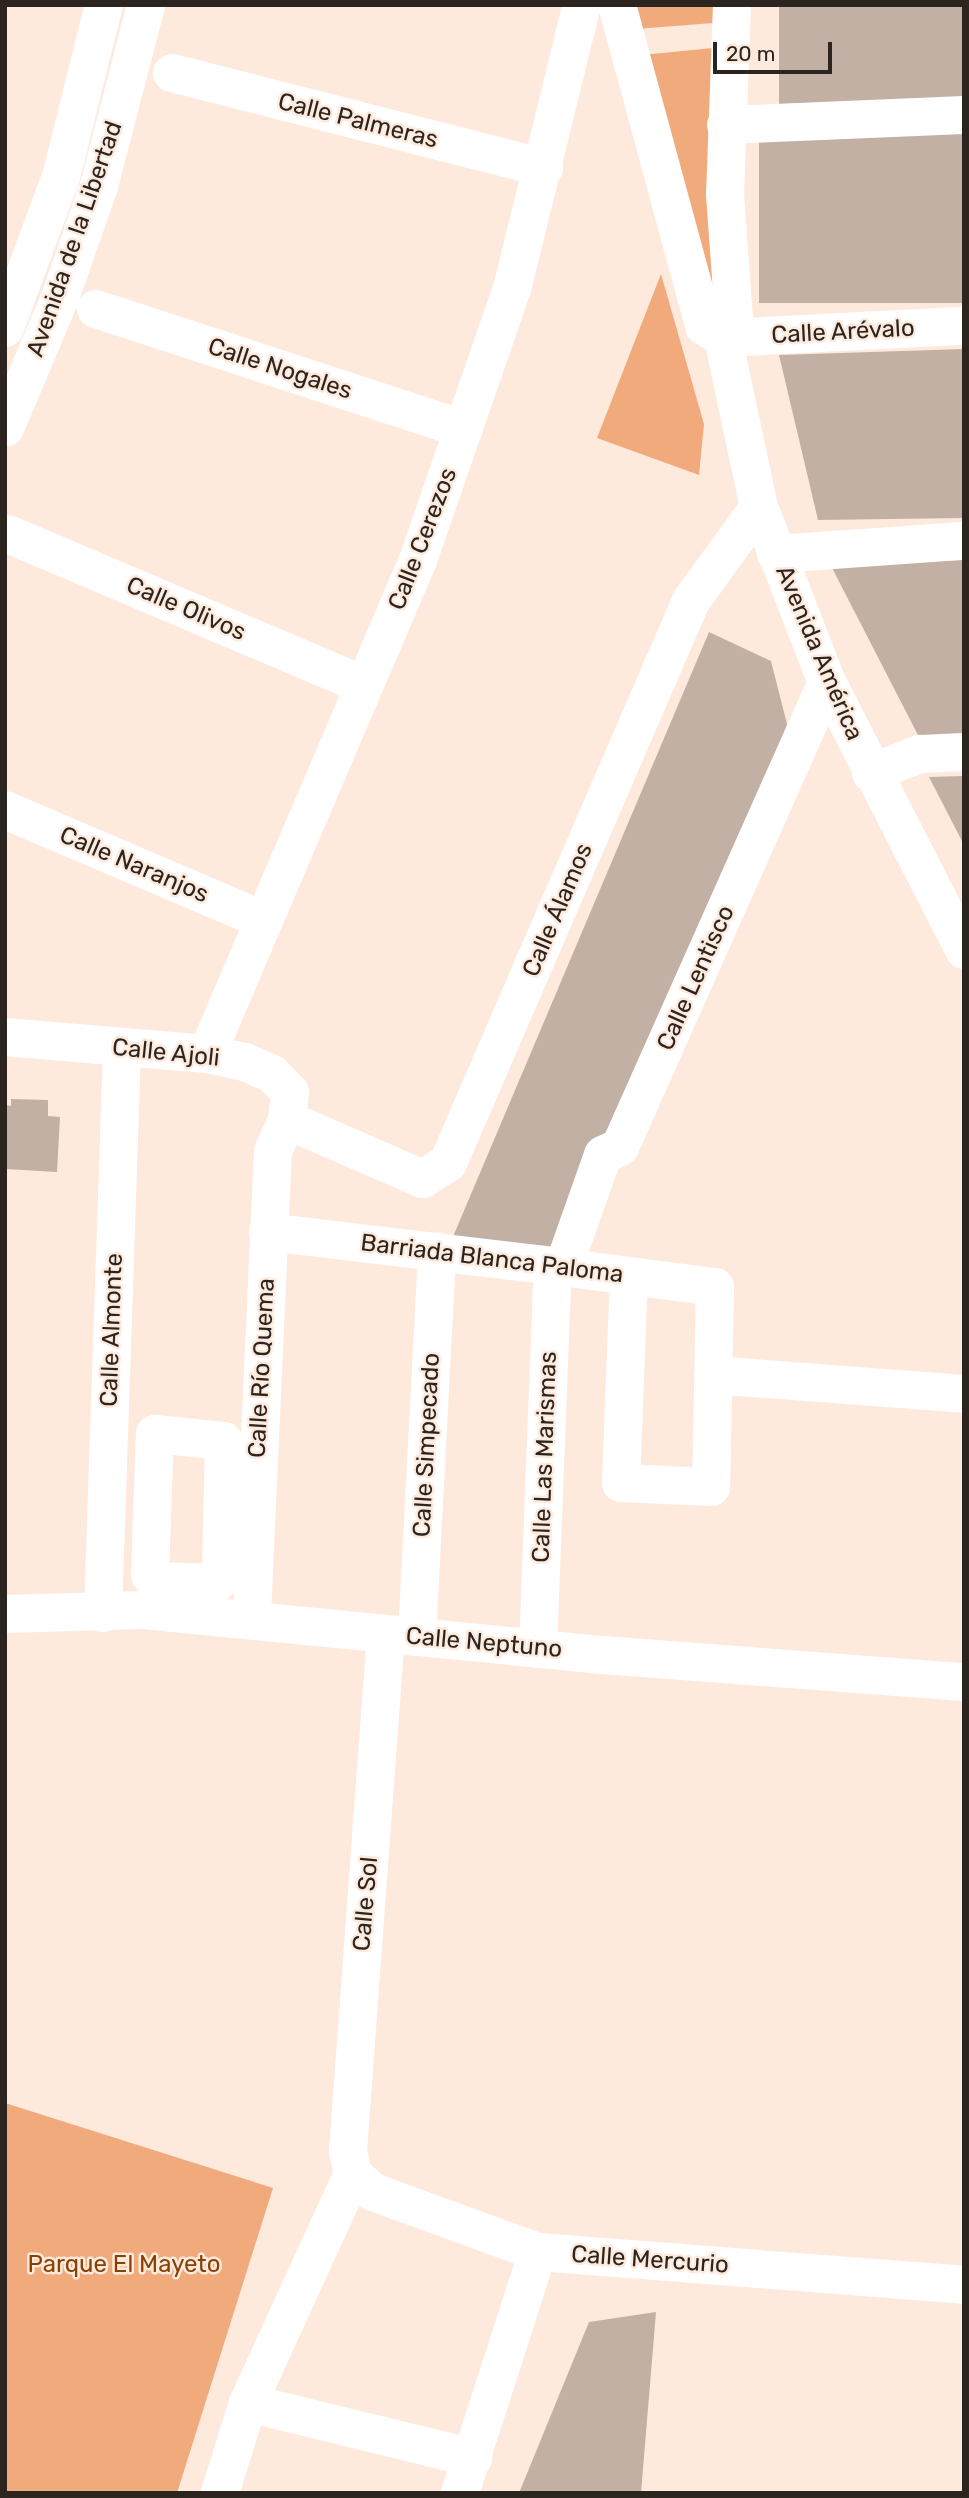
<!DOCTYPE html>
<html>
<head>
<meta charset="utf-8">
<style>
  body { margin:0 }
  #map { position:relative; width:969px; height:2498px; overflow:hidden; background:#feeadd; font-family:Rubik,sans-serif }
  div>[style] { position:absolute }
  .green>* { inset:0; background:#f0aa7b }
  .building>* { inset:0; background:#c3b0a4; transform-origin:0 0 }
  .street>* { height:38px; margin:-19px; padding:0 19px; transform-origin:19px; border-radius:19px; background:#fff }
  .secondary>* { height:38px; margin:-19px; padding:0 19px; transform-origin:19px; border-radius:19px; background:#fff }
  span { translate:-50% -50%; white-space:nowrap; text-align:center; line-height:1.15; -webkit-text-stroke:5px #feeadd; paint-order:stroke }
  .street-label { font-size:24px; color:#2b241f }
  .park-label { font-size:24px; color:#854203 }
  .frame { position:absolute; inset:0; border:7px solid #2b241f; pointer-events:none }
  .scale { position:absolute; left:713px; top:42px; width:119px; height:32px; box-sizing:border-box; border:4px solid #2b241f; border-top:0; padding-left:9px; font-size:21px; line-height:24px; white-space:nowrap; color:#2b241f; -webkit-text-stroke:5px #feeadd; paint-order:stroke }
</style>
</head>
<body>
<div id="map">
  <div class="green">
    <div style="clip-path:polygon(629px 5px,714px 5px,713px 23px,636px 29px)"></div>
    <div style="clip-path:polygon(713px 48px,718px 317px,642px 55px)"></div>
    <div style="clip-path:polygon(661px 274px,704px 424px,699px 475px,597px 438px)"></div>
    <div style="clip-path:polygon(5px 2103px,273px 2188px,177px 2493px,5px 2493px)"></div>
  </div>
  <div class="building">
    <div style="left:779px;top:5px;width:185px;height:99px"></div>
    <div style="left:964px;top:134px;width:169px;height:205px;rotate:90deg"></div>
    <div style="clip-path:polygon(964px 349px,964px 518px,818px 520px,779px 355px)"></div>
    <div style="clip-path:polygon(964px 560px,964px 737px,920px 739px,830px 564px)"></div>
    <div style="clip-path:polygon(709px 632px,771px 661px,789px 732px,555px 1249px,452px 1239px)"></div>
    <div style="clip-path:polygon(964px 776px,964px 845px,929px 777px)"></div>
    <div style="clip-path:polygon(11px 1099px,48px 1100px,48px 1116px,60px 1117px,57px 1172px,5px 1169px,5px 1105px,11px 1106px)"></div>
    <div style="clip-path:polygon(656px 2312px,641px 2493px,519px 2493px,589px 2322px)"></div>
  </div>
  <div class="street">
    <div style="left:172px;top:73px;width:384px;rotate:14.3deg"></div>
    <div style="left:726px;top:125px;width:238px;rotate:-2.4deg"></div>
    <div style="left:96px;top:309px;width:387px;rotate:18.1deg"></div>
    <div style="left:723px;top:338px;width:241px;rotate:-2.9deg"></div>
    <div style="left:8px;top:534px;width:387px;rotate:23deg"></div>
    <div style="left:776px;top:554px;width:188px;rotate:-4deg"></div>
    <div style="left:871px;top:773px;width:53px;rotate:-21.2deg"></div>
    <div style="left:920px;top:754px;width:44px;rotate:-2.6deg"></div>
    <div style="left:5px;top:810px;width:280px;rotate:23.1deg"></div>
    <div style="left:5px;top:1037px;width:203px;rotate:4.8deg"></div>
    <div style="left:207px;top:1054px;width:39px;rotate:12deg"></div>
    <div style="left:245px;top:1062px;width:30px;rotate:24deg"></div>
    <div style="left:272px;top:1074px;width:25px;rotate:45deg"></div>
    <div style="left:290px;top:1092px;width:28px;rotate:96deg"></div>
    <div style="left:287px;top:1120px;width:34px;rotate:114deg"></div>
    <div style="left:273px;top:1151px;width:469px;rotate:92.6deg"></div>
    <div style="left:207px;top:1054px;width:537px;rotate:-66.87deg"></div>
    <div style="left:418px;top:560px;width:287px;rotate:-70.9deg"></div>
    <div style="left:512px;top:289px;width:292px;rotate:-76.2deg"></div>
    <div style="left:287px;top:1120px;width:148px;rotate:23.5deg"></div>
    <div style="left:423px;top:1179px;width:30px;rotate:-33deg"></div>
    <div style="left:448px;top:1163px;width:612px;rotate:-66.62deg"></div>
    <div style="left:691px;top:601px;width:116px;rotate:-54.1deg"></div>
    <div style="left:268px;top:1232px;width:287px;rotate:6.8deg"></div>
    <div style="left:553px;top:1266px;width:163px;rotate:7.4deg"></div>
    <div style="left:715px;top:1287px;width:200px;rotate:91.1deg"></div>
    <div style="left:711px;top:1487px;width:90px;rotate:-177.5deg"></div>
    <div style="left:621px;top:1483px;width:207px;rotate:-87.8deg"></div>
    <div style="left:563px;top:1268px;width:120px;rotate:-70.5deg"></div>
    <div style="left:603px;top:1155px;width:19px;rotate:-25deg"></div>
    <div style="left:620px;top:1147px;width:509px;rotate:-66deg"></div>
    <div style="left:713px;top:1375px;width:252px;rotate:4.3deg"></div>
    <div style="left:155px;top:1434px;width:69px;rotate:5.8deg"></div>
    <div style="left:224px;top:1441px;width:137px;rotate:91.3deg"></div>
    <div style="left:221px;top:1578px;width:6px;rotate:129deg"></div>
    <div style="left:217px;top:1583px;width:61px;rotate:-178.1deg"></div>
    <div style="left:156px;top:1581px;width:8px;rotate:-135deg"></div>
    <div style="left:150px;top:1575px;width:141px;rotate:-88deg"></div>
    <div style="left:103px;top:1613px;width:565px;rotate:-88.07deg"></div>
    <div style="left:417px;top:1637px;width:386px;rotate:-87deg"></div>
    <div style="left:538px;top:1649px;width:383px;rotate:-87.8deg"></div>
    <div style="left:353px;top:2174px;width:27px;rotate:42deg"></div>
    <div style="left:373px;top:2192px;width:176px;rotate:20deg"></div>
    <div style="left:538px;top:2252px;width:427px;rotate:4.4deg"></div>
    <div style="left:353px;top:2174px;width:24px;rotate:-102deg"></div>
    <div style="left:348px;top:2151px;width:518px;rotate:-85.8deg"></div>
    <div style="left:248px;top:2403px;width:232px;rotate:13.7deg"></div>
    <div style="left:220px;top:2493px;width:94px;rotate:-72.7deg"></div>
    <div style="left:248px;top:2403px;width:252px;rotate:-65.4deg"></div>
    <div style="left:460px;top:2493px;width:253px;rotate:-72.1deg"></div>
  </div>
  <div class="secondary">
    <div style="left:617px;top:5px;width:333px;rotate:74.8deg"></div>
    <div style="left:704px;top:326px;width:22px;rotate:32deg"></div>
    <div style="left:732px;top:5px;width:189px;rotate:92.1deg"></div>
    <div style="left:725px;top:194px;width:125px;rotate:85.9deg"></div>
    <div style="left:734px;top:319px;width:22px;rotate:120deg"></div>
    <div style="left:723px;top:338px;width:173px;rotate:78deg"></div>
    <div style="left:759px;top:507px;width:188px;rotate:68.8deg"></div>
    <div style="left:827px;top:682px;width:301px;rotate:62.9deg"></div>
    <div style="left:5px;top:328px;width:161px;rotate:-69.7deg"></div>
    <div style="left:61px;top:177px;width:177px;rotate:-76deg"></div>
    <div style="left:5px;top:428px;width:141px;rotate:-67.1deg"></div>
    <div style="left:60px;top:298px;width:119px;rotate:-70.8deg"></div>
    <div style="left:99px;top:186px;width:187px;rotate:-75.4deg"></div>
    <div style="left:5px;top:1614px;width:138px;rotate:-1.7deg"></div>
    <div style="left:143px;top:1610px;width:462px;rotate:5.6deg"></div>
    <div style="left:603px;top:1655px;width:362px;rotate:4.3deg"></div>
  </div>
  <div class="street-label">
    <span style="left:358px;top:121px;rotate:14deg">Calle Palmeras</span>
    <span style="left:75px;top:239px;rotate:-71deg">Avenida de la Libertad</span>
    <span style="left:843px;top:332px;rotate:-3deg">Calle Arévalo</span>
    <span style="left:280px;top:369px;rotate:18deg">Calle Nogales</span>
    <span style="left:423px;top:539px;rotate:-69deg">Calle Cerezos</span>
    <span style="left:186px;top:609px;rotate:23deg">Calle Olivos</span>
    <span style="left:819px;top:653px;rotate:67deg">Avenida América</span>
    <span style="left:134px;top:865px;rotate:23deg">Calle Naranjos</span>
    <span style="left:558px;top:910px;rotate:-67deg">Calle Álamos</span>
    <span style="left:696px;top:978px;rotate:-66deg">Calle Lentisco</span>
    <span style="left:166px;top:1053px;rotate:6deg">Calle Ajoli</span>
    <span style="left:492px;top:1259px;rotate:7deg">Barriada Blanca Paloma</span>
    <span style="left:112px;top:1330px;rotate:-88deg">Calle Almonte</span>
    <span style="left:262px;top:1368px;rotate:-87deg">Calle Río Quema</span>
    <span style="left:427px;top:1445px;rotate:-87deg">Calle Simpecado</span>
    <span style="left:545px;top:1457px;rotate:-88deg">Calle Las Marismas</span>
    <span style="left:484px;top:1643px;rotate:5deg">Calle Neptuno</span>
    <span style="left:366px;top:1904px;rotate:-85deg">Calle Sol</span>
    <span style="left:650px;top:2260px;rotate:4deg">Calle Mercurio</span>
  </div>
  <div class="park-label">
    <span style="left:124px;top:2265px">Parque El Mayeto</span>
  </div>
  <div class="frame"></div>
  <div class="scale">20 m</div>
</div>
</body>
</html>
